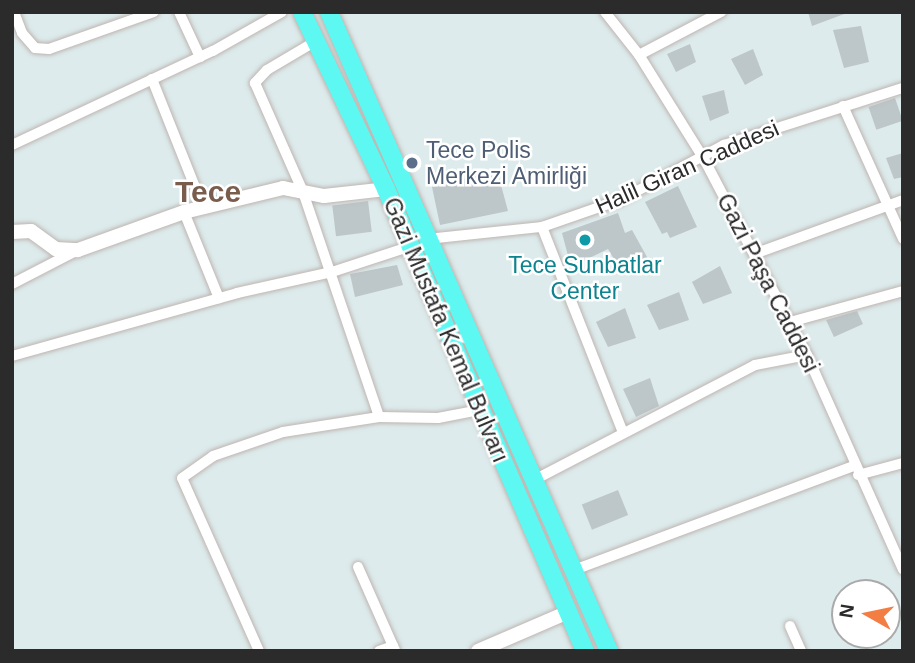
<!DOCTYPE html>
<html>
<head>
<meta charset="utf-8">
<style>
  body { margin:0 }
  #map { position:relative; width:915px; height:663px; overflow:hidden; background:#ddebec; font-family:Arial,sans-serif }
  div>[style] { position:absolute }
  .building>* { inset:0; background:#bdc6c8; transform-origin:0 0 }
  .roads { filter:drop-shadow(0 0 2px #beb5b1) drop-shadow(0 0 2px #beb5b1) }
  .street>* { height:10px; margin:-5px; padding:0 5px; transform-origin:5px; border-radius:5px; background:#fff }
  .secondary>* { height:14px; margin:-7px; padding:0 7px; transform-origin:7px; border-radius:7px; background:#fff }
  .highway>* { height:18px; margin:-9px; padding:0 9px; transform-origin:9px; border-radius:9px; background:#5df8f1 }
  .dots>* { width:19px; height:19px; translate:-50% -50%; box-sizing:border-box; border:4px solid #fff; border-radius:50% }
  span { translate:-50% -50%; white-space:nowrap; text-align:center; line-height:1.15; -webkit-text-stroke:5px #fff; paint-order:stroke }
  .service-label { font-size:23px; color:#4e5e75 }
  .left { translate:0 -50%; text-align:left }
  .street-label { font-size:23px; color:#2b2b2b }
  .culture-label { font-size:23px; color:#0d838f }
  .district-label { font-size:30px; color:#7a5c4d; font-weight:700 }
  .frame { position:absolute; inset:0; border:14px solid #2b2b2b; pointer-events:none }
  .north { position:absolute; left:831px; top:579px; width:70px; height:70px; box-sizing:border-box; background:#fff; border:2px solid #aaa; border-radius:50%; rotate:279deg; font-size:19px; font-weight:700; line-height:28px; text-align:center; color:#2b2b2b }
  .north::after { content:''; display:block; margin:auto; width:24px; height:32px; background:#f37e44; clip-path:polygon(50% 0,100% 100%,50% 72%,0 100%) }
</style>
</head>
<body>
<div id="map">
  <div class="building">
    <div style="clip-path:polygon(808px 12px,846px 12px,847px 13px,812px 26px)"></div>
    <div style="clip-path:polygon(861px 26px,869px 62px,844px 68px,833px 30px)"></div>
    <div style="clip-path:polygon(690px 44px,696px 62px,676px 72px,667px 54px)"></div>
    <div style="clip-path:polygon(753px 49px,763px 75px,745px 85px,731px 59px)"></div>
    <div style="clip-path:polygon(724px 90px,729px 113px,710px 121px,702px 96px)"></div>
    <div style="left:895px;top:98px;width:24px;height:28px;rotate:71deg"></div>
    <div style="clip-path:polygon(903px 153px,903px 177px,894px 179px,886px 158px)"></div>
    <div style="clip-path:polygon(482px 174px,493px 176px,494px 186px,501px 185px,508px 211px,440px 225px,432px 187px)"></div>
    <div style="clip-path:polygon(678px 186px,697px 227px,670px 238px,667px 232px,662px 234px,645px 202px)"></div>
    <div style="left:368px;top:201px;width:31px;height:36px;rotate:83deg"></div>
    <div style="clip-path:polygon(618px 213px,625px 233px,632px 230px,652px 266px,636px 276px,622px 272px,608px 249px,571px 267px,562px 233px)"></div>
    <div style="clip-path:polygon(397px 265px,403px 285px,355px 297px,350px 274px)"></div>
    <div style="clip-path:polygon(720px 266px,732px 293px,703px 304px,692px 282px)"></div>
    <div style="clip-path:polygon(679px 292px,689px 320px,659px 330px,647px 305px)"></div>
    <div style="clip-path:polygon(625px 308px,636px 338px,608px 347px,596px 322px)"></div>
    <div style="clip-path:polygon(857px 311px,863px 324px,834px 337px,826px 320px)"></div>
    <div style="clip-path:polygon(650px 378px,659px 406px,636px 417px,623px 389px)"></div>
    <div style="left:618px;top:490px;width:27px;height:39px;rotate:68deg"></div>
  </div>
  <div class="roads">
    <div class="street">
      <div style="left:14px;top:12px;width:22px;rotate:69deg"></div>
      <div style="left:22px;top:33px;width:20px;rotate:49deg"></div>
      <div style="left:35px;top:48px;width:14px;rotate:4deg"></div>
      <div style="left:49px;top:49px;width:111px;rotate:-19.4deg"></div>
      <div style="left:179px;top:12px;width:50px;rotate:65deg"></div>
      <div style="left:605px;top:12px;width:55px;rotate:51.7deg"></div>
      <div style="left:639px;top:55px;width:123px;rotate:58deg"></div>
      <div style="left:704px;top:159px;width:221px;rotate:62.3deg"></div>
      <div style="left:807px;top:355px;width:235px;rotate:65.9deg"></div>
      <div style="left:316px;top:41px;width:57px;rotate:149.4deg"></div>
      <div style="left:267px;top:70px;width:18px;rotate:133deg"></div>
      <div style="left:255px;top:83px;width:119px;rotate:66.2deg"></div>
      <div style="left:303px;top:192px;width:237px;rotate:71.3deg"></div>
      <div style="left:639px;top:55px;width:93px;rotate:-27.7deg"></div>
      <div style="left:152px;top:79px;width:138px;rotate:68.3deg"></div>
      <div style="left:843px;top:106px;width:146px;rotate:65.7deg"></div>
      <div style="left:12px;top:145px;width:222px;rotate:-25.1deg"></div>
      <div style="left:213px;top:51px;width:79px;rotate:-29.5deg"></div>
      <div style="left:184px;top:212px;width:93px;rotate:67.9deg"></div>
      <div style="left:542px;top:227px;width:221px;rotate:68.5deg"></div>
      <div style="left:427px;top:239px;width:116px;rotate:-6deg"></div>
      <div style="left:542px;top:227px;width:83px;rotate:-19.1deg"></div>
      <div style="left:620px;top:200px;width:118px;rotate:-27.9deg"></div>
      <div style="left:724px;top:145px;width:188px;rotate:-17.7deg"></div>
      <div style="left:754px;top:254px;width:158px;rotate:-19.9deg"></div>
      <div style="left:12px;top:284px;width:74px;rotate:-27.3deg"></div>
      <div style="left:790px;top:322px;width:117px;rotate:-15.3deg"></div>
      <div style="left:12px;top:356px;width:234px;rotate:-15.6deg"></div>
      <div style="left:237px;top:293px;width:97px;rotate:-12.5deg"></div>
      <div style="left:332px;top:272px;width:86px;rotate:-18.2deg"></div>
      <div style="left:858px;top:475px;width:47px;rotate:-14.9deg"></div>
      <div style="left:536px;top:479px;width:247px;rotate:-27.5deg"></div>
      <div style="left:755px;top:365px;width:53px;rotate:-10.9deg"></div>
      <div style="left:358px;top:567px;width:86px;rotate:66.1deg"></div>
      <div style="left:574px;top:570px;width:299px;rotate:-20.4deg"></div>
      <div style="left:790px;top:626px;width:27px;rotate:66deg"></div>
      <div style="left:259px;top:651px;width:189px;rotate:-114deg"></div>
      <div style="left:182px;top:478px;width:38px;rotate:-35deg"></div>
      <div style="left:213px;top:456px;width:74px;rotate:-18.9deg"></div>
      <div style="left:283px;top:432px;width:97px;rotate:-8.9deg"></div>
      <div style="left:379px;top:417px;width:59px;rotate:1deg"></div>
      <div style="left:438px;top:418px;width:43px;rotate:-10.8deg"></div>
      <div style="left:379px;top:651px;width:15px;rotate:-20deg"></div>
      <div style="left:393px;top:646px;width:4px;rotate:63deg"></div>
    </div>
    <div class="secondary">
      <div style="left:12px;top:232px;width:19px;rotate:-3deg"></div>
      <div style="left:31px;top:231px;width:31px;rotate:36deg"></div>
      <div style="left:56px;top:249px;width:22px;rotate:3deg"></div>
      <div style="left:78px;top:250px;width:113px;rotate:-19.7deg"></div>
      <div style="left:184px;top:212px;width:102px;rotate:-13.6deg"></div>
      <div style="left:283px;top:188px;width:42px;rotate:11deg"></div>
      <div style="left:324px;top:196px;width:62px;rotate:-6.4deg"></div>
      <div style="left:478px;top:651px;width:98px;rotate:-23.4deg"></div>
    </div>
    <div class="highway">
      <div style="left:302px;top:12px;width:196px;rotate:64.6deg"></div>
      <div style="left:386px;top:189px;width:503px;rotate:66.7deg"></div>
      <div style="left:329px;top:12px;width:698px;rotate:66.34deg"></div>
    </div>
  </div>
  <div class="dots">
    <div style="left:412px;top:163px;background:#5c6f8a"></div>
    <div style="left:585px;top:240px;background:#0f9aa8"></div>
  </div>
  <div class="service-label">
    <span class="left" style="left:426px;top:163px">Tece Polis<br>Merkezi Amirliği</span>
  </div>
  <div class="street-label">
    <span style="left:687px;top:167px;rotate:-24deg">Halil Giran Caddesi</span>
    <span style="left:768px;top:283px;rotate:63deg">Gazi Paşa Caddesi</span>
    <span style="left:446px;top:330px;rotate:67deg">Gazi Mustafa Kemal Bulvarı</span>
  </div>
  <div class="culture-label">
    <span style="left:585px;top:278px">Tece Sunbatlar<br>Center</span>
  </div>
  <div class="district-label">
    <span style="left:208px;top:192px">Tece</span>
  </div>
  <div class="frame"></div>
  <div class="north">N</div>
</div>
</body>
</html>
